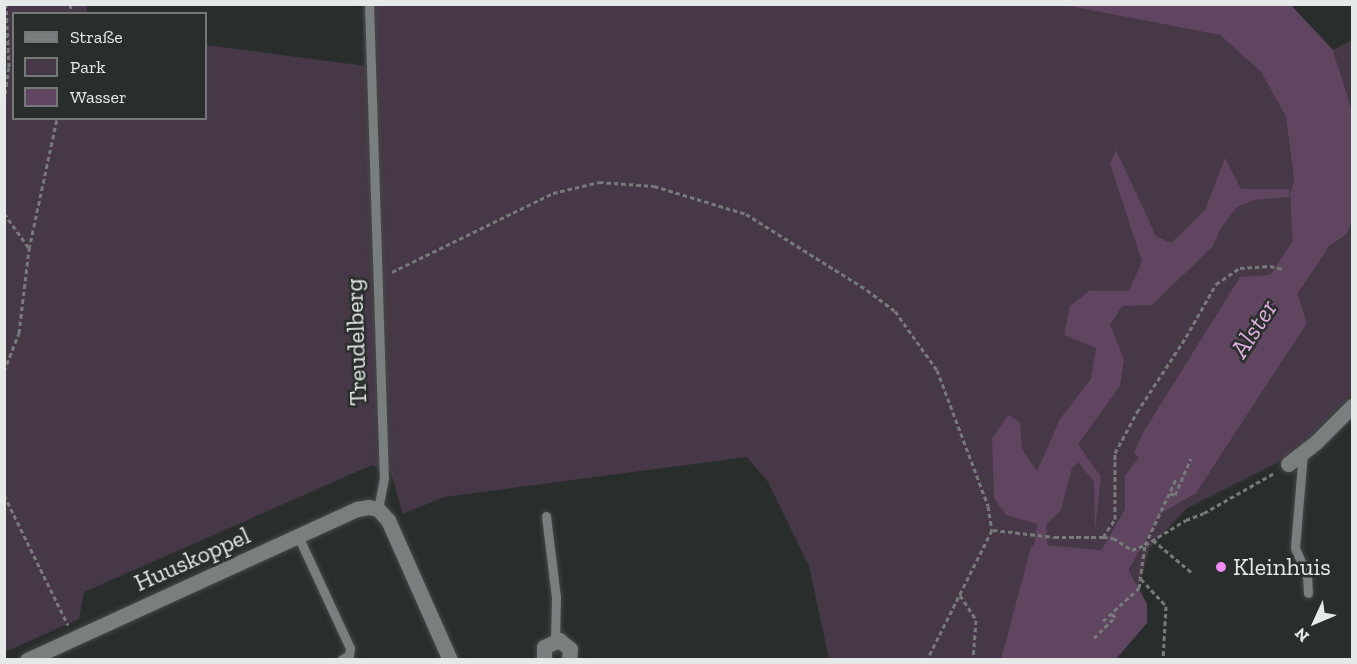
<!DOCTYPE html>
<html>
<head>
<meta charset="utf-8">
<style>
  body { margin:0 }
  #map { position:relative; width:1357px; height:664px; overflow:hidden; background:#292e2d; font-family:"Zilla Slab",serif }
  div>[style] { position:absolute }
  .green>* { inset:0; background:#473847 }
  .water>* { inset:0; background:#5f4560 }
  .river>* { height:33px; margin:-16.5px; padding:0 16.5px; transform-origin:16.5px; border-radius:16.5px; background:#5f4560 }
  .path>* { height:3px; margin-top:-1.5px; transform-origin:0; background:repeating-linear-gradient(90deg,#767a79 0 4.5px,transparent 0 7.5px) }
  .roads { filter:drop-shadow(0 0 2px #444948) drop-shadow(0 0 2px #444948) }
  .lane>* { height:9px; margin:-4.5px; padding:0 4.5px; transform-origin:4.5px; border-radius:4.5px; background:#797f7e }
  .street>* { height:15px; margin:-7.5px; padding:0 7.5px; transform-origin:7.5px; border-radius:7.5px; background:#797f7e }
  .dots>* { width:16px; height:16px; translate:-50% -50%; box-sizing:border-box; border:3px solid #292e2d; border-radius:50% }
  span { translate:-50% -50%; white-space:nowrap; text-align:center; line-height:1.15; -webkit-text-stroke:5px #292e2d; paint-order:stroke }
  .street-label { font-size:24px; color:#e5e9e8 }
  .poi-label { font-size:24px; color:#e5e9e8 }
  .left { translate:0 -50%; text-align:left }
  .water-label { font-size:26px; color:#deaede; font-style:italic }
  .frame { position:absolute; inset:0; border:6px solid #e5e9e8; pointer-events:none }
  .legend { position:absolute; left:12px; top:12px; width:195px; height:108px; box-sizing:border-box; background:#292e2d; border:2px solid #747978; margin:0; padding:8px 10px; list-style:none; font-size:18px; color:#e5e9e8 }
  .legend li { display:flex; align-items:center; gap:12px; height:30px }
  .legend b { width:30px; border:2px solid #747978 }
  .north { position:absolute; left:1285px; top:592px; width:60px; height:60px; -webkit-text-stroke:4px #292e2d; paint-order:stroke; rotate:226deg; font-size:16px; font-weight:700; line-height:24px; text-align:center; color:#e5e9e8 }
  .north::after { content:''; display:block; margin:auto; width:21px; height:27px; background:#e5e9e8; clip-path:polygon(50% 0,100% 100%,50% 72%,0 100%) }
</style>
</head>
<body>
<div id="map">
  <div class="green">
    <div style="clip-path:polygon(1065px 4px,1220px 35px,1261px 72px,1286px 117px,1294px 180px,1290px 194px,1293px 248px,1301px 273px,1318px 253px,1346px 235px,1352px 221px,1352px 395px,1291px 456px,1187px 508px,1149px 549px,1139px 588px,1123px 559px,1047px 545px,1031px 546px,1001px 659px,829px 659px,809px 566px,768px 482px,747px 457px,444px 497px,403px 514px,391px 473px,372px 465px,84px 592px,79px 619px,5px 652px,4px 5px,87px 5px,87px 13px,14px 14px,14px 118px,206px 118px,206px 45px,365px 66px,363px 5px)"></div>
    <div style="clip-path:polygon(1352px 40px,1352px 111px,1333px 50px)"></div>
  </div>
  <div class="water">
    <div style="clip-path:polygon(1290px 4px,1333px 50px,1352px 111px,1352px 221px,1346px 235px,1318px 253px,1301px 273px,1287px 265px,1293px 248px,1290px 194px,1294px 180px,1286px 117px,1261px 72px,1220px 35px,1065px 5px)"></div>
    <div style="clip-path:polygon(1116px 150px,1156px 236px,1171px 243px,1205px 210px,1225px 158px,1241px 189px,1289px 189px,1289px 197px,1254px 200px,1237px 207px,1221px 228px,1213px 246px,1152px 305px,1122px 306px,1110px 325px,1124px 359px,1120px 386px,1078px 444px,1101px 477px,1095px 531px,1094px 482px,1078px 462px,1072px 468px,1061px 510px,1046px 525px,1047px 545px,1108px 551px,1114px 544px,1121px 546px,1127px 552px,1123px 559px,1147px 604px,1147px 623px,1116px 659px,1001px 659px,1031px 546px,1034px 546px,1037px 524px,1006px 515px,994px 498px,992px 438px,1008px 415px,1020px 422px,1022px 449px,1037px 471px,1060px 419px,1091px 379px,1096px 348px,1064px 335px,1070px 306px,1089px 291px,1129px 291px,1142px 261px,1110px 164px)"></div>
    <div style="clip-path:polygon(1282px 274px,1293px 281px,1307px 323px,1196px 493px,1146px 522px,1131px 546px,1117px 537px,1125px 519px,1125px 475px,1139px 458px,1134px 452px,1144px 431px,1240px 277px)"></div>
  </div>
  <div class="river">
    <div style="left:1263px;top:314px;width:84px;rotate:-56.1deg"></div>
    <div style="left:1310px;top:244px;width:14px;rotate:-65deg"></div>
    <div style="left:1057px;top:660px;width:183px;rotate:-60.2deg"></div>
  </div>
  <div class="path">
    <div style="left:70px;top:4px;width:10px;rotate:79deg"></div>
    <div style="left:4px;top:101px;width:34px;rotate:-82deg"></div>
    <div style="left:9px;top:67px;width:63px;rotate:-92.7deg"></div>
    <div style="left:4px;top:213px;width:43px;rotate:54.5deg"></div>
    <div style="left:392px;top:272px;width:179px;rotate:-26.1deg"></div>
    <div style="left:553px;top:193px;width:47px;rotate:-13.4deg"></div>
    <div style="left:599px;top:182px;width:55px;rotate:4.2deg"></div>
    <div style="left:654px;top:186px;width:96px;rotate:16.9deg"></div>
    <div style="left:746px;top:214px;width:143px;rotate:32.1deg"></div>
    <div style="left:867px;top:290px;width:35px;rotate:37deg"></div>
    <div style="left:895px;top:311px;width:72px;rotate:54.6deg"></div>
    <div style="left:937px;top:370px;width:145px;rotate:69.4deg"></div>
    <div style="left:988px;top:506px;width:24px;rotate:81deg"></div>
    <div style="left:992px;top:530px;width:145px;rotate:116.6deg"></div>
    <div style="left:4px;top:371px;width:41px;rotate:-68.5deg"></div>
    <div style="left:19px;top:333px;width:85px;rotate:-83.2deg"></div>
    <div style="left:29px;top:249px;width:134px;rotate:-77.9deg"></div>
    <div style="left:1170px;top:493px;width:5px;rotate:22deg"></div>
    <div style="left:1175px;top:495px;width:40px;rotate:-66.6deg"></div>
    <div style="left:4px;top:495px;width:145px;rotate:63.8deg"></div>
    <div style="left:993px;top:530px;width:61px;rotate:6.5deg"></div>
    <div style="left:1054px;top:537px;width:49px"></div>
    <div style="left:1103px;top:537px;width:10px;rotate:6deg"></div>
    <div style="left:1113px;top:538px;width:22px;rotate:32deg"></div>
    <div style="left:1132px;top:550px;width:14px;rotate:-21deg"></div>
    <div style="left:1145px;top:545px;width:48px;rotate:-31.4deg"></div>
    <div style="left:1186px;top:520px;width:19px;rotate:-21deg"></div>
    <div style="left:1204px;top:513px;width:81px;rotate:-29.7deg"></div>
    <div style="left:1103px;top:537px;width:22px;rotate:-56deg"></div>
    <div style="left:1115px;top:519px;width:66px;rotate:-90deg"></div>
    <div style="left:1115px;top:453px;width:47px;rotate:-61.8deg"></div>
    <div style="left:1137px;top:412px;width:90px;rotate:-56.8deg"></div>
    <div style="left:1186px;top:337px;width:61px;rotate:-60.5deg"></div>
    <div style="left:1216px;top:284px;width:29px;rotate:-34deg"></div>
    <div style="left:1240px;top:268px;width:30px;rotate:-4deg"></div>
    <div style="left:1270px;top:266px;width:12px;rotate:14deg"></div>
    <div style="left:1153px;top:540px;width:50px;rotate:40.1deg"></div>
    <div style="left:1141px;top:579px;width:37px;rotate:47deg"></div>
    <div style="left:1166px;top:606px;width:54px;rotate:93.2deg"></div>
    <div style="left:960px;top:595px;width:30px;rotate:57deg"></div>
    <div style="left:976px;top:620px;width:40px;rotate:94.3deg"></div>
    <div style="left:1103px;top:621px;width:49px;rotate:-42.5deg"></div>
    <div style="left:1139px;top:588px;width:43px;rotate:-82.1deg"></div>
    <div style="left:1145px;top:545px;width:73px;rotate:-64.8deg"></div>
    <div style="left:1094px;top:638px;width:30px;rotate:-45deg"></div>
    <div style="left:1115px;top:617px;width:6px;rotate:-135deg"></div>
  </div>
  <div class="roads">
    <div class="lane">
      <div style="left:369px;top:4px;width:474px;rotate:88.2deg"></div>
      <div style="left:384px;top:478px;width:32px;rotate:101deg"></div>
      <div style="left:1303px;top:452px;width:96px;rotate:94.8deg"></div>
      <div style="left:1295px;top:548px;width:30px;rotate:66deg"></div>
      <div style="left:1307px;top:575px;width:18px;rotate:87deg"></div>
      <div style="left:546px;top:516px;width:82px;rotate:83deg"></div>
      <div style="left:556px;top:597px;width:45px;rotate:91.3deg"></div>
      <div style="left:298px;top:536px;width:123px;rotate:65.1deg"></div>
      <div style="left:350px;top:648px;width:7px;rotate:98deg"></div>
      <div style="left:349px;top:655px;width:9px;rotate:148deg"></div>
    </div>
    <div class="street">
      <div style="left:1288px;top:464px;width:36px;rotate:-38deg"></div>
      <div style="left:1316px;top:442px;width:51px;rotate:-45deg"></div>
      <div style="left:27px;top:660px;width:363px;rotate:-24.6deg"></div>
      <div style="left:357px;top:509px;width:11px;rotate:-10deg"></div>
      <div style="left:368px;top:507px;width:10px;rotate:11deg"></div>
      <div style="left:378px;top:509px;width:15px;rotate:48deg"></div>
      <div style="left:388px;top:520px;width:153px;rotate:66.1deg"></div>
      <div style="left:544px;top:660px;width:13px;rotate:-90deg"></div>
      <div style="left:544px;top:647px;width:17px;rotate:-25deg"></div>
      <div style="left:559px;top:640px;width:14px;rotate:39deg"></div>
      <div style="left:570px;top:649px;width:11px;rotate:95deg"></div>
    </div>
  </div>
  <div class="dots">
    <div style="left:1221px;top:567px;background:#f18af4"></div>
  </div>
  <div class="street-label">
    <span style="left:356px;top:342px;rotate:-92deg">Treudelberg</span>
    <span style="left:192px;top:559px;rotate:-24deg">Huuskoppel</span>
  </div>
  <div class="poi-label">
    <span class="left" style="left:1233px;top:567px">Kleinhuis</span>
  </div>
  <div class="water-label">
    <span style="left:1254px;top:329px;rotate:-57deg">Alster</span>
  </div>
  <div class="frame"></div>
  <ul class="legend">
  <li><b style="height:8px;background:#797f7e"></b>Straße</li>
  <li><b style="height:16px;background:#473847"></b>Park</li>
  <li><b style="height:16px;background:#5f4560"></b>Wasser</li>
  </ul>
  <div class="north">N</div>
</div>
</body>
</html>
